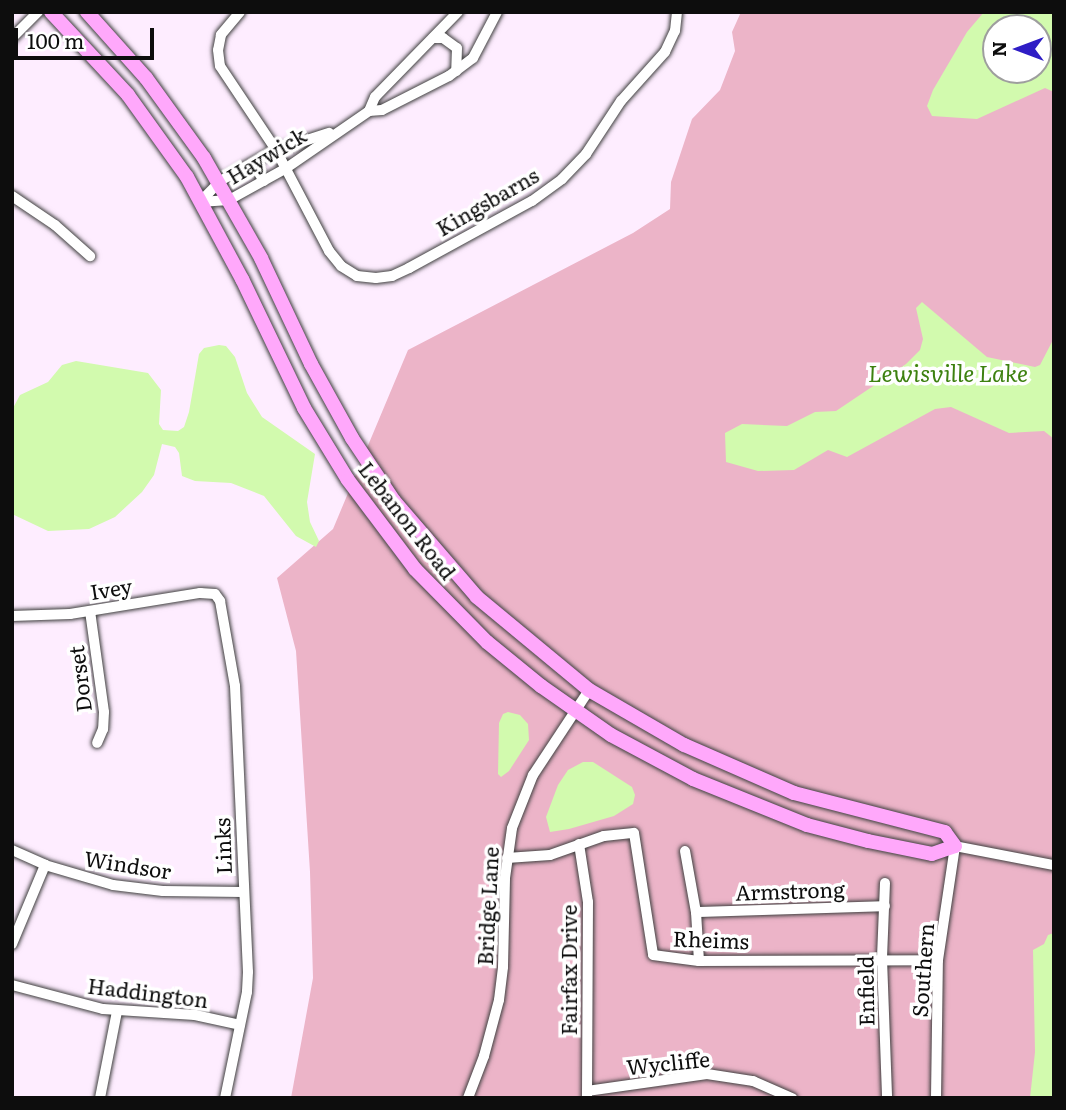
<!DOCTYPE html>
<html>
<head>
<meta charset="utf-8">
<style>
  body { margin:0 }
  #map { position:relative; width:1066px; height:1110px; overflow:hidden; background:#feedff; font-family:Literata,serif }
  div>[style] { position:absolute }
  .green>* { inset:0; background:#ecb4c8 }
  .water>* { inset:0; background:#d2faae }
  .roads { filter:drop-shadow(0 0 2px #404040) drop-shadow(0 0 2px #404040) }
  .street>* { height:10px; margin:-5px; padding:0 5px; transform-origin:5px; border-radius:5px; background:#fff }
  .secondary>* { height:14px; margin:-7px; padding:0 7px; transform-origin:7px; border-radius:7px; background:#ffa8fb }
  span { translate:-50% -50%; white-space:nowrap; text-align:center; line-height:1.15; -webkit-text-stroke:7px #fff; paint-order:stroke }
  .street-label { font-size:21px; color:#0d0d0d }
  .water-label { font-size:23px; color:#3d8110; font-style:italic }
  .frame { position:absolute; inset:0; border:14px solid #0d0d0d; pointer-events:none }
  .north { position:absolute; left:982px; top:14px; width:70px; height:70px; box-sizing:border-box; background:#fff; border:2px solid #9e9e9e; border-radius:50%; rotate:270deg; font-size:19px; font-weight:700; line-height:28px; text-align:center; color:#0d0d0d }
  .north::after { content:''; display:block; margin:auto; width:24px; height:32px; background:#2f1dc5; clip-path:polygon(50% 0,100% 100%,50% 72%,0 100%) }
  .scale { position:absolute; left:14px; top:28px; width:140px; height:32px; box-sizing:border-box; border:4px solid #0d0d0d; border-top:0; padding-left:9px; font-size:21px; line-height:24px; white-space:nowrap; color:#0d0d0d; -webkit-text-stroke:5px #fff; paint-order:stroke }
</style>
</head>
<body>
<div id="map">
  <div class="green">
    <div style="clip-path:polygon(evenodd,741px 12px,1054px 12px,1054px 1098px,291px 1098px,313px 978px,310px 872px,296px 651px,277px 578px,333px 529px,408px 350px,633px 233px,670px 209px,671px 182px,692px 119px,720px 90px,735px 51px,732px 32px,741px 12px,996px 28px,1038px 28px,1038px 70px,996px 70px,996px 28px)"></div>
  </div>
  <div class="water">
    <div style="clip-path:polygon(evenodd,984px 12px,1054px 12px,1054px 92px,1045px 88px,977px 119px,932px 116px,927px 106px,933px 90px,967px 32px,984px 12px,1038px 28px,1038px 70px,996px 70px,996px 28px,1038px 28px)"></div>
    <div style="clip-path:polygon(922px 302px,987px 357px,1035px 367px,1040px 365px,1054px 338px,1054px 439px,1044px 431px,1009px 433px,951px 407px,935px 409px,847px 457px,828px 450px,794px 470px,758px 471px,726px 462px,725px 433px,742px 424px,787px 426px,815px 412px,836px 411px,906px 364px,920px 350px,923px 339px,916px 308px)"></div>
    <div style="clip-path:polygon(219px 345px,226px 346px,235px 357px,247px 393px,262px 417px,315px 454px,307px 502px,310px 522px,319px 541px,316px 547px,296px 536px,264px 496px,231px 483px,195px 481px,182px 476px,179px 453px,175px 447px,162px 444px,154px 475px,142px 492px,115px 517px,89px 529px,48px 531px,12px 514px,12px 410px,20px 395px,48px 382px,62px 365px,76px 361px,148px 373px,161px 390px,159px 424px,163px 430px,178px 431px,184px 427px,189px 412px,199px 354px,204px 348px)"></div>
    <div style="clip-path:polygon(508px 712px,520px 715px,528px 724px,529px 740px,509px 771px,501px 777px,498px 774px,499px 723px,503px 714px)"></div>
    <div style="clip-path:polygon(583px 762px,593px 762px,632px 787px,635px 795px,633px 804px,614px 816px,569px 829px,550px 832px,546px 817px,558px 785px,568px 770px)"></div>
    <div style="clip-path:polygon(1054px 933px,1054px 1098px,1030px 1098px,1035px 1052px,1033px 950px,1044px 944px,1048px 935px)"></div>
  </div>
  <div class="roads">
    <div class="street">
      <div style="left:240px;top:12px;width:30px;rotate:130deg"></div>
      <div style="left:221px;top:35px;width:15px;rotate:101deg"></div>
      <div style="left:218px;top:50px;width:16px;rotate:83deg"></div>
      <div style="left:220px;top:66px;width:101px;rotate:56.3deg"></div>
      <div style="left:276px;top:150px;width:114px;rotate:62.3deg"></div>
      <div style="left:329px;top:251px;width:19px;rotate:51deg"></div>
      <div style="left:341px;top:266px;width:19px;rotate:32deg"></div>
      <div style="left:357px;top:276px;width:19px;rotate:6deg"></div>
      <div style="left:376px;top:278px;width:16px;rotate:-7deg"></div>
      <div style="left:392px;top:276px;width:19px;rotate:-25deg"></div>
      <div style="left:409px;top:268px;width:140px;rotate:-28.6deg"></div>
      <div style="left:532px;top:201px;width:37px;rotate:-36deg"></div>
      <div style="left:562px;top:179px;width:35px;rotate:-46deg"></div>
      <div style="left:586px;top:154px;width:64px;rotate:-56.6deg"></div>
      <div style="left:621px;top:101px;width:66px;rotate:-48.1deg"></div>
      <div style="left:665px;top:52px;width:23px;rotate:-65deg"></div>
      <div style="left:675px;top:31px;width:19px;rotate:-84deg"></div>
      <div style="left:12px;top:38px;width:37px;rotate:-45deg"></div>
      <div style="left:433px;top:38px;width:10px"></div>
      <div style="left:443px;top:38px;width:17px;rotate:36deg"></div>
      <div style="left:457px;top:48px;width:23px;rotate:92deg"></div>
      <div style="left:369px;top:111px;width:15px;rotate:-67deg"></div>
      <div style="left:375px;top:97px;width:119px;rotate:-45.7deg"></div>
      <div style="left:253px;top:163px;width:21px;rotate:59deg"></div>
      <div style="left:12px;top:196px;width:52px;rotate:34deg"></div>
      <div style="left:55px;top:225px;width:47px;rotate:41.5deg"></div>
      <div style="left:200px;top:202px;width:29px;rotate:-4deg"></div>
      <div style="left:229px;top:200px;width:64px;rotate:-29deg"></div>
      <div style="left:285px;top:169px;width:102px;rotate:-34.6deg"></div>
      <div style="left:369px;top:111px;width:13px;rotate:-4deg"></div>
      <div style="left:382px;top:110px;width:75px;rotate:-26.9deg"></div>
      <div style="left:449px;top:76px;width:30px;rotate:-37deg"></div>
      <div style="left:473px;top:58px;width:52px;rotate:-62.4deg"></div>
      <div style="left:200px;top:202px;width:29px;rotate:-46deg"></div>
      <div style="left:220px;top:181px;width:64px;rotate:-29deg"></div>
      <div style="left:276px;top:150px;width:56px;rotate:-17.8deg"></div>
      <div style="left:90px;top:611px;width:102px;rotate:82.1deg"></div>
      <div style="left:104px;top:712px;width:17px;rotate:93deg"></div>
      <div style="left:103px;top:729px;width:15px;rotate:113deg"></div>
      <div style="left:12px;top:616px;width:58px;rotate:-2deg"></div>
      <div style="left:70px;top:614px;width:132px;rotate:-9.2deg"></div>
      <div style="left:200px;top:593px;width:15px;rotate:4deg"></div>
      <div style="left:215px;top:594px;width:9px;rotate:54deg"></div>
      <div style="left:220px;top:601px;width:86px;rotate:80deg"></div>
      <div style="left:235px;top:686px;width:286px;rotate:87.4deg"></div>
      <div style="left:248px;top:972px;width:20px;rotate:93deg"></div>
      <div style="left:247px;top:992px;width:108px;rotate:101.7deg"></div>
      <div style="left:579px;top:844px;width:59px;rotate:81.2deg"></div>
      <div style="left:588px;top:902px;width:196px;rotate:90.3deg"></div>
      <div style="left:12px;top:850px;width:36px;rotate:24deg"></div>
      <div style="left:45px;top:865px;width:71px;rotate:16.4deg"></div>
      <div style="left:113px;top:885px;width:50px;rotate:6.8deg"></div>
      <div style="left:163px;top:891px;width:80px;rotate:0.7deg"></div>
      <div style="left:685px;top:851px;width:62px;rotate:79.8deg"></div>
      <div style="left:696px;top:912px;width:49px;rotate:86.5deg"></div>
      <div style="left:507px;top:858px;width:43px;rotate:-4deg"></div>
      <div style="left:550px;top:855px;width:57px;rotate:-19.4deg"></div>
      <div style="left:604px;top:836px;width:30px;rotate:-6deg"></div>
      <div style="left:634px;top:833px;width:123px;rotate:81.1deg"></div>
      <div style="left:653px;top:955px;width:46px;rotate:7.4deg"></div>
      <div style="left:699px;top:961px;width:239px;rotate:-0.2deg"></div>
      <div style="left:885px;top:883px;width:76px;rotate:92.3deg"></div>
      <div style="left:882px;top:959px;width:139px;rotate:87.9deg"></div>
      <div style="left:696px;top:912px;width:189px;rotate:-1.8deg"></div>
      <div style="left:12px;top:944px;width:86px;rotate:-67.3deg"></div>
      <div style="left:12px;top:985px;width:94px;rotate:14.8deg"></div>
      <div style="left:103px;top:1009px;width:92px;rotate:3.7deg"></div>
      <div style="left:195px;top:1015px;width:46px;rotate:12.5deg"></div>
      <div style="left:587px;top:1091px;width:121px;rotate:-8.1deg"></div>
      <div style="left:707px;top:1074px;width:47px;rotate:8.7deg"></div>
      <div style="left:753px;top:1081px;width:43px;rotate:23.6deg"></div>
      <div style="left:100px;top:1098px;width:89px;rotate:-78.9deg"></div>
      <div style="left:468px;top:1098px;width:45px;rotate:-69.1deg"></div>
      <div style="left:484px;top:1056px;width:58px;rotate:-75deg"></div>
      <div style="left:499px;top:1000px;width:33px;rotate:-83deg"></div>
      <div style="left:503px;top:967px;width:89px;rotate:-88.7deg"></div>
      <div style="left:505px;top:878px;width:50px;rotate:-82deg"></div>
      <div style="left:512px;top:828px;width:57px;rotate:-68.4deg"></div>
      <div style="left:533px;top:775px;width:102px;rotate:-56.6deg"></div>
      <div style="left:936px;top:1098px;width:138px;rotate:-89.2deg"></div>
      <div style="left:938px;top:960px;width:115px;rotate:-81.5deg"></div>
      <div style="left:955px;top:846px;width:101px;rotate:10.9deg"></div>
    </div>
    <div class="secondary">
      <div style="left:51px;top:12px;width:113px;rotate:47.1deg"></div>
      <div style="left:128px;top:95px;width:101px;rotate:54.3deg"></div>
      <div style="left:187px;top:177px;width:116px;rotate:61.7deg"></div>
      <div style="left:242px;top:279px;width:143px;rotate:64.3deg"></div>
      <div style="left:304px;top:408px;width:84px;rotate:58.6deg"></div>
      <div style="left:348px;top:480px;width:111px;rotate:53deg"></div>
      <div style="left:415px;top:569px;width:103px;rotate:45.4deg"></div>
      <div style="left:487px;top:642px;width:70px;rotate:39.2deg"></div>
      <div style="left:541px;top:686px;width:85px;rotate:35deg"></div>
      <div style="left:611px;top:735px;width:93px;rotate:28.2deg"></div>
      <div style="left:693px;top:779px;width:123px;rotate:22deg"></div>
      <div style="left:807px;top:825px;width:63px;rotate:14.7deg"></div>
      <div style="left:868px;top:841px;width:65px;rotate:11.5deg"></div>
      <div style="left:932px;top:854px;width:24px;rotate:-19deg"></div>
      <div style="left:955px;top:846px;width:17px;rotate:-126deg"></div>
      <div style="left:945px;top:832px;width:156px;rotate:-165.5deg"></div>
      <div style="left:794px;top:793px;width:120px;rotate:-156.4deg"></div>
      <div style="left:684px;top:745px;width:110px;rotate:-149.9deg"></div>
      <div style="left:589px;top:690px;width:146px;rotate:-140.3deg"></div>
      <div style="left:477px;top:597px;width:127px;rotate:-130.8deg"></div>
      <div style="left:394px;top:501px;width:76px;rotate:-123.7deg"></div>
      <div style="left:352px;top:438px;width:85px;rotate:-119deg"></div>
      <div style="left:311px;top:364px;width:117px;rotate:-115.3deg"></div>
      <div style="left:261px;top:258px;width:115px;rotate:-119.7deg"></div>
      <div style="left:204px;top:158px;width:99px;rotate:-125.9deg"></div>
      <div style="left:146px;top:78px;width:89px;rotate:-131.8deg"></div>
    </div>
  </div>
  <div class="street-label">
    <span style="left:266px;top:155px;rotate:-31deg">Haywick</span>
    <span style="left:487px;top:201px;rotate:-30deg">Kingsbarns</span>
    <span style="left:408px;top:520px;rotate:52deg">Lebanon Road</span>
    <span style="left:111px;top:588px;rotate:-9deg">Ivey</span>
    <span style="left:79px;top:679px;rotate:-97deg">Dorset</span>
    <span style="left:222px;top:846px;rotate:-92deg">Links</span>
    <span style="left:128px;top:864px;rotate:9deg">Windsor</span>
    <span style="left:790px;top:890px;rotate:-2deg">Armstrong</span>
    <span style="left:487px;top:906px;rotate:-87deg">Bridge Lane</span>
    <span style="left:711px;top:939px;rotate:2deg">Rheims</span>
    <span style="left:568px;top:970px;rotate:-90deg">Fairfax Drive</span>
    <span style="left:922px;top:970px;rotate:-86deg">Southern</span>
    <span style="left:865px;top:991px;rotate:-91deg">Enfield</span>
    <span style="left:148px;top:992px;rotate:7deg">Haddington</span>
    <span style="left:668px;top:1062px;rotate:-6deg">Wycliffe</span>
  </div>
  <div class="water-label">
    <span style="left:948px;top:372px">Lewisville Lake</span>
  </div>
  <div class="frame"></div>
  <div class="north">N</div>
  <div class="scale">100 m</div>
</div>
</body>
</html>
